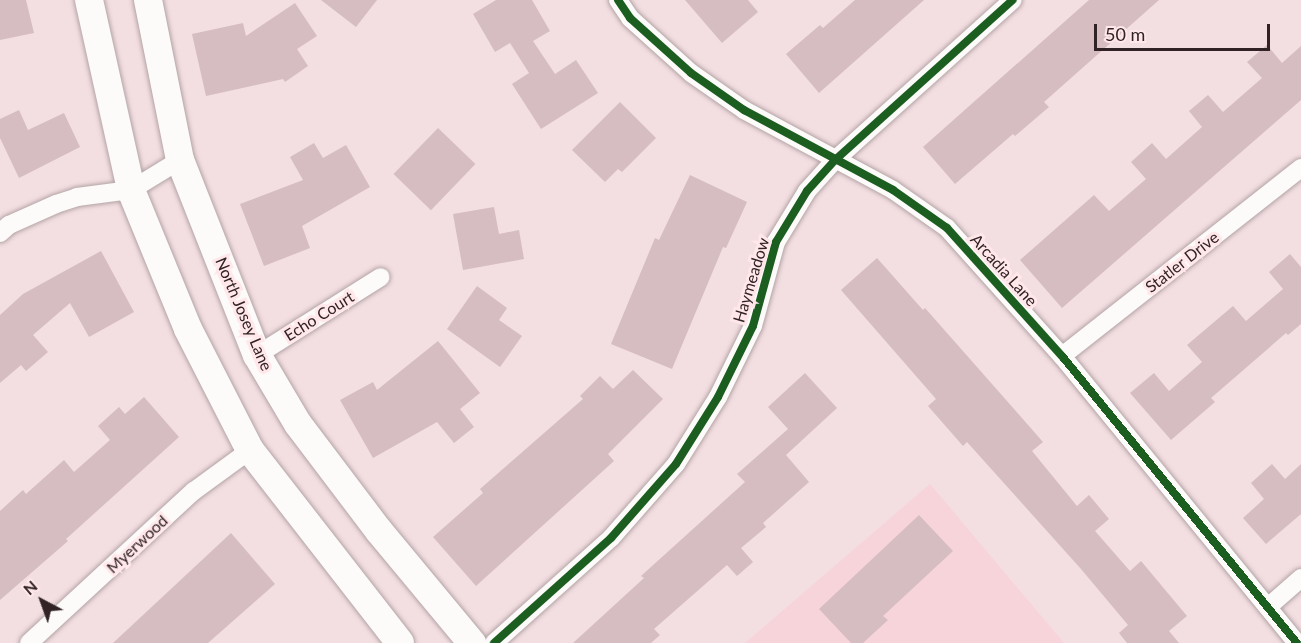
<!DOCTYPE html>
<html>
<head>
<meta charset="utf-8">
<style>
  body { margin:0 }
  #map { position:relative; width:1301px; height:643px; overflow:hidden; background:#f3dee1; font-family:Lato,sans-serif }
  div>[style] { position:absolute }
  .built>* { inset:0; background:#f7d4d9 }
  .building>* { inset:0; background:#d6bdc1; transform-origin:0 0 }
  .roads { filter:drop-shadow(0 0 2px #b3a4a6) drop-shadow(0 0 2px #b3a4a6) }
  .street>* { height:18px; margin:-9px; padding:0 9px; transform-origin:9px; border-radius:9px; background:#fdfafa }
  .primary>* { height:28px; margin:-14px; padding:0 14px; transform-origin:14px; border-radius:14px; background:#fdfafa }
  .cycleway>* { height:8px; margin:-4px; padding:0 4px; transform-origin:4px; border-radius:4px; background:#1b5e20 }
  span { translate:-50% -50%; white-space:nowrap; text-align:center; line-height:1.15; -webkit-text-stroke:6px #ffe7ea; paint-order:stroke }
  .street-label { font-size:16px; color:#312325 }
  .north { position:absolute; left:12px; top:571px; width:60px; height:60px; -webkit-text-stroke:4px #ffe7ea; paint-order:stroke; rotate:319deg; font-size:16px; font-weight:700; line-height:24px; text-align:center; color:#312325 }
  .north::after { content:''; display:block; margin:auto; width:21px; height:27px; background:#312325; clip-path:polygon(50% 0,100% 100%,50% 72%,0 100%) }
  .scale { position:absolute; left:1094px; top:24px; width:176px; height:27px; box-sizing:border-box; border:3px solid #312325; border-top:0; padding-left:8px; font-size:18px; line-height:21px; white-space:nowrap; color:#312325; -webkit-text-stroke:4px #ffe7ea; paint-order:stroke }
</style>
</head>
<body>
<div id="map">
  <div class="built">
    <div style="clip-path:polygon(930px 484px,1064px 643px,745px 643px)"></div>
  </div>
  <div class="building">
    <div style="clip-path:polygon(0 0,26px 0,34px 33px,0 40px)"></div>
    <div style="clip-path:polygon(321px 0,377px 0,356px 27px)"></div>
    <div style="clip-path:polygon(496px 0,532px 0,550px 31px,533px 41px,555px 74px,576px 60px,598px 93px,541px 129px,512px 84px,529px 73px,510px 43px,495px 52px,473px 14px)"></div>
    <div style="clip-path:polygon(685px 0,748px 0,758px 12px,722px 43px)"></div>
    <div style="clip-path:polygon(855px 0,924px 0,819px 93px,786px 54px,820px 25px,823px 28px)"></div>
    <div style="clip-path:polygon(1089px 0,1159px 0,1044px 102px,1049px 107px,1015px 136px,1013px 134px,955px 184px,923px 147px)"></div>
    <div style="clip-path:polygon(295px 3px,317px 36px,297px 49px,308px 66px,285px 82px,283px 79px,206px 96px,192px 34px,243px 23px,246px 36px)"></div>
    <div style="clip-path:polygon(1267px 45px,1282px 63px,1301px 46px,1301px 100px,1062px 308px,1020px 260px,1094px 195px,1109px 211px,1146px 179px,1131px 162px,1152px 143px,1166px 159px,1202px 127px,1189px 111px,1208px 95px,1223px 112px,1262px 78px,1247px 62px)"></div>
    <div style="clip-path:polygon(620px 102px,656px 138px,622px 172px,618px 169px,605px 182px,572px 150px)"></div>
    <div style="clip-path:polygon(19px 110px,28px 130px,64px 113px,80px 147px,19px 178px,0 138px,0 119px)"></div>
    <div style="left:438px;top:128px;width:52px;height:64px;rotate:44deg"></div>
    <div style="clip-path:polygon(314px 143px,323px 158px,346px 145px,370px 187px,302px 226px,310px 248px,264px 266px,240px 204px,303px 180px,290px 157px)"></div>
    <div style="clip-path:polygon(690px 175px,747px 202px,726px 248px,723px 247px,672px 369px,611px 344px,655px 238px,659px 240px)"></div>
    <div style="clip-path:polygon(494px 207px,499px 234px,519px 230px,524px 259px,463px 270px,453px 214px)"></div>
    <div style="clip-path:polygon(101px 251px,134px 312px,89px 337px,70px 303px,33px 335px,48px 352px,26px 371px,21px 365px,0 383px,0 315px,23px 294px)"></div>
    <div style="clip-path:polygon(1290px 254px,1301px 267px,1301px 324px,1288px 335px,1286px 333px,1211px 398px,1215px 402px,1171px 440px,1130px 393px,1154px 373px,1169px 391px,1202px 362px,1187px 345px,1233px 306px,1246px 321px,1283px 289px,1269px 272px)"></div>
    <div style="clip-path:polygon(877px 258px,923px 310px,925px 308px,1043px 442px,1032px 451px,1077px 506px,1089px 495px,1109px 519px,1095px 531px,1130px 571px,1141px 561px,1187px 616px,1169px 631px,1179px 643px,1127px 643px,1119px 633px,1128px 625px,1081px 569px,967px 442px,963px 446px,928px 406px,936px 399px,841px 290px)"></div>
    <div style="clip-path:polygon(477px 286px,507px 308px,499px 320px,522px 336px,500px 367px,447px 329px)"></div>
    <div style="clip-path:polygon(438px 341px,480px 393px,460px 409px,474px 427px,454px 443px,437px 422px,373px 458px,340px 400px,373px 382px,377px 390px)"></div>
    <div style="clip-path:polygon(633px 370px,663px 399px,608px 454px,614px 461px,476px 586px,433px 537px,483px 493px,480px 489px,583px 399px,580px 396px,600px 376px,613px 389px)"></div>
    <div style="clip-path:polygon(805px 373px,837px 408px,786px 455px,809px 482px,763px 523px,766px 527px,741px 548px,753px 562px,737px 576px,727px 565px,654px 629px,660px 635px,651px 643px,573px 643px,644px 578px,641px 576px,745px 482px,737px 474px,788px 429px,768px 407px)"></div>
    <div style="clip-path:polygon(144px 397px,179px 437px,66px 539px,68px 541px,0 600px,0 511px,23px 490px,26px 494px,64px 460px,74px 472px,110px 440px,98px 426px,119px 407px,125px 414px)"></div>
    <div style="clip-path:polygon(1272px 464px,1285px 479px,1301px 464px,1301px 514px,1266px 544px,1243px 518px,1264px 499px,1251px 483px)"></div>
    <div style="clip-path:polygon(919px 515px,953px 551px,883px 616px,888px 620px,863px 643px,851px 643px,819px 609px)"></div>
    <div style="clip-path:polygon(231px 533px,275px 584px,208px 643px,113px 643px)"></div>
  </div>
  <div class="roads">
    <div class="street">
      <div style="left:618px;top:0;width:22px;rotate:56deg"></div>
      <div style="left:630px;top:18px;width:82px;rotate:42deg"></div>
      <div style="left:691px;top:73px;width:65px;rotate:34.9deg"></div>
      <div style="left:744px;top:110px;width:169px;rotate:28.2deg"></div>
      <div style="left:893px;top:190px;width:66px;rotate:35.1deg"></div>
      <div style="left:947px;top:228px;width:172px;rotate:48.1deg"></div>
      <div style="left:1062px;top:356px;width:371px;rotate:50.7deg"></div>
      <div style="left:0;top:233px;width:12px;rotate:-42deg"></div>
      <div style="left:9px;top:225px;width:51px;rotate:-24.1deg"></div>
      <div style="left:56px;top:204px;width:22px;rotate:-18deg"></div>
      <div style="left:77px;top:197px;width:54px;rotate:-7.4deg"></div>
      <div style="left:131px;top:190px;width:57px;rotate:-31.5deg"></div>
      <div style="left:257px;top:355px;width:146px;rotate:-32.2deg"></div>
      <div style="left:1062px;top:356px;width:304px;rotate:-38.2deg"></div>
      <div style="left:1268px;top:607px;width:44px;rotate:-41.3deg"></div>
      <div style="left:29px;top:643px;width:224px;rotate:-42.7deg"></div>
      <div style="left:194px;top:491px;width:69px;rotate:-36.2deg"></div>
      <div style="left:494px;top:643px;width:157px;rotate:-41.9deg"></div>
      <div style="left:611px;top:538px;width:98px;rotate:-48.7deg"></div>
      <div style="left:676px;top:464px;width:79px;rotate:-57.9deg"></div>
      <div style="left:718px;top:397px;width:79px;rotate:-63.8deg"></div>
      <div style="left:753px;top:326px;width:87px;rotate:-74.7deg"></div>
      <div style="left:776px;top:242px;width:60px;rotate:-58.7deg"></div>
      <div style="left:807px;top:191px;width:42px;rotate:-47.9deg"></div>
      <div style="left:835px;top:160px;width:239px;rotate:-42deg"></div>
    </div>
    <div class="primary">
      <div style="left:89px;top:0;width:195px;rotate:77.5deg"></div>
      <div style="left:131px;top:190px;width:150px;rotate:67.7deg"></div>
      <div style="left:188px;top:329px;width:136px;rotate:62.9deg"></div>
      <div style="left:250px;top:450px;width:244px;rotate:52.1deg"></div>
      <div style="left:148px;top:0;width:163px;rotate:78.7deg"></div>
      <div style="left:180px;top:160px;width:210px;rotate:68.5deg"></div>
      <div style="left:257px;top:355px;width:80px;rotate:59.3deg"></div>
      <div style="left:298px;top:424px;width:134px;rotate:52.9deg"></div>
      <div style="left:379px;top:531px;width:146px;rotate:50.3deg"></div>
    </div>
  </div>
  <div class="cycleway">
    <div style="left:618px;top:0;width:22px;rotate:56deg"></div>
    <div style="left:630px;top:18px;width:82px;rotate:42deg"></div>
    <div style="left:691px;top:73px;width:65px;rotate:34.9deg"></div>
    <div style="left:744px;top:110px;width:169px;rotate:28.2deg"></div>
    <div style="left:893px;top:190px;width:66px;rotate:35.1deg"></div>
    <div style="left:947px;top:228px;width:172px;rotate:48.1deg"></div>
    <div style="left:1062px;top:356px;width:371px;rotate:50.7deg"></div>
    <div style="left:494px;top:643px;width:157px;rotate:-41.9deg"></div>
    <div style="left:611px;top:538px;width:98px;rotate:-48.7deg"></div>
    <div style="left:676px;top:464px;width:79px;rotate:-57.9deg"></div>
    <div style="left:718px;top:397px;width:79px;rotate:-63.8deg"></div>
    <div style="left:753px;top:326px;width:87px;rotate:-74.7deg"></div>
    <div style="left:776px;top:242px;width:60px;rotate:-58.7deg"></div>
    <div style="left:807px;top:191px;width:42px;rotate:-47.9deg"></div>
    <div style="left:835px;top:160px;width:239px;rotate:-42deg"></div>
  </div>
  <div class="street-label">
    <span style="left:1182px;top:262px;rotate:-38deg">Statler Drive</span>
    <span style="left:1004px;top:270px;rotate:48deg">Arcadia Lane</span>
    <span style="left:751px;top:280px;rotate:-73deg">Haymeadow</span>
    <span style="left:244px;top:314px;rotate:67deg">North Josey Lane</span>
    <span style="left:319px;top:316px;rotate:-32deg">Echo Court</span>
    <span style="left:137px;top:544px;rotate:-43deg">Myerwood</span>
  </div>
  <div class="north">N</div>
  <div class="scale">50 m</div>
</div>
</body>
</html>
